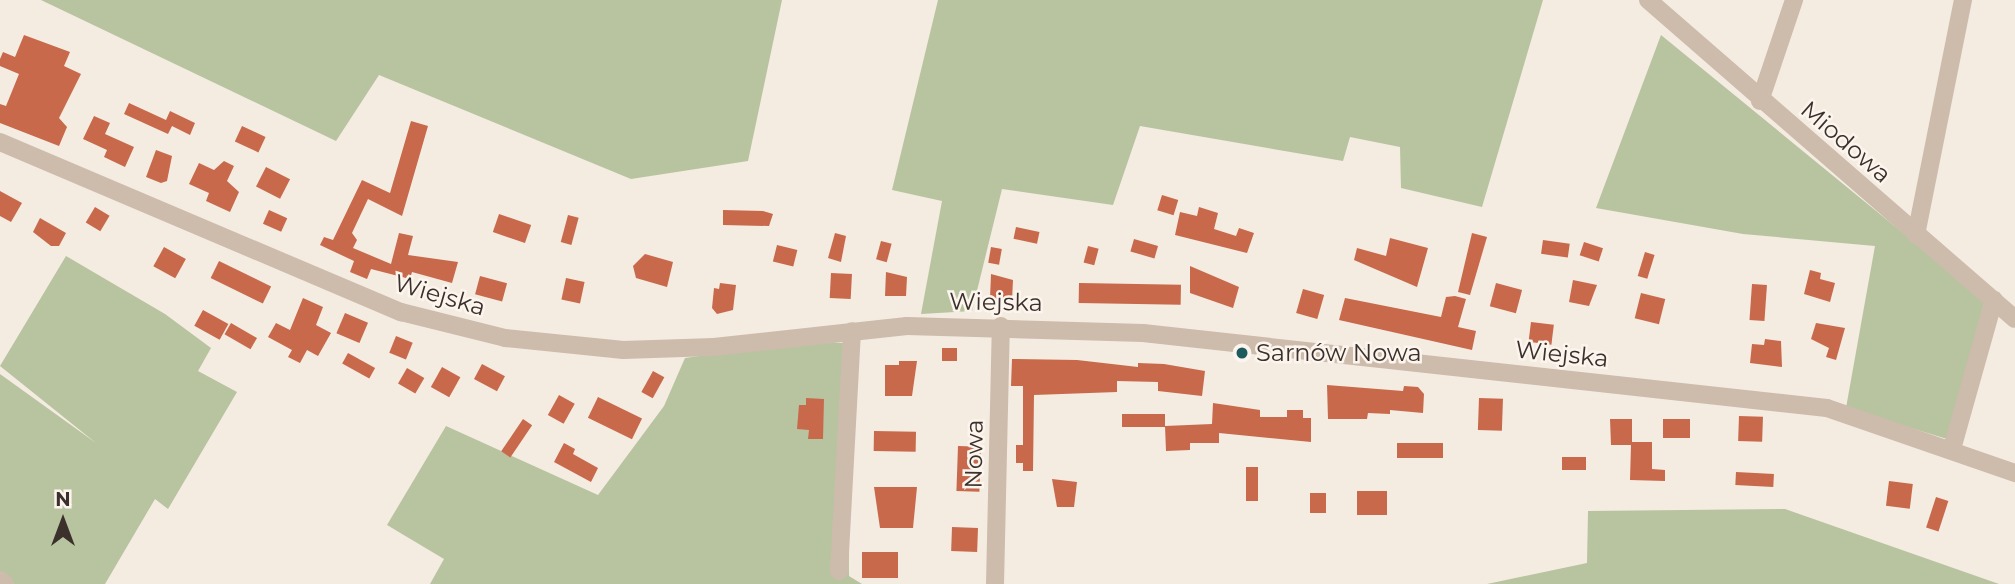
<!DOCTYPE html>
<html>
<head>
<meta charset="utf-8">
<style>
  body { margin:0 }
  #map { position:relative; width:2015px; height:584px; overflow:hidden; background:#f4ebe1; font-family:Montserrat,sans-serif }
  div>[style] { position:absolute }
  .green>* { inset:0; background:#b8c4a0 }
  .building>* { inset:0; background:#c8694b; transform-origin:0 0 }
  .minor>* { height:18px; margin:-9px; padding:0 9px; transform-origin:9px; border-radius:9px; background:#cdbbac }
  .dots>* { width:19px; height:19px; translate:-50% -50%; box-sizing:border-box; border:4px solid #fbf5ee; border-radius:50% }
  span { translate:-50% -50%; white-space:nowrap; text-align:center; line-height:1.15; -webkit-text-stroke:5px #fbf5ee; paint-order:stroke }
  .street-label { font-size:24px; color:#3b302b }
  .poi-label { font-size:24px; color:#3b302b }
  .left { translate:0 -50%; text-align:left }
  .north { position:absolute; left:28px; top:486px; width:70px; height:70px; -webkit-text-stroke:5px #fbf5ee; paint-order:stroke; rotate:0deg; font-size:19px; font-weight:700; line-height:28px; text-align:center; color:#3b302b }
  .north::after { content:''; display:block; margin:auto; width:24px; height:32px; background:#3b302b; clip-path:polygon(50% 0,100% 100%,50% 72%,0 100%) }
</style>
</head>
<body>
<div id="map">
  <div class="green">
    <div style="clip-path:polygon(41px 0,782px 0,748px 161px,631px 179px,379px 75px,336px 141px)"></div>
    <div style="clip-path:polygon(938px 0,1543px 0,1482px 207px,1401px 188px,1400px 147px,1350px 137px,1343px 161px,1140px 126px,1113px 205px,1002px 189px,972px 311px,921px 314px,942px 201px,892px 190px)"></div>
    <div style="clip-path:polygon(1661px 35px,1985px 300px,1947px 439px,1846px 408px,1875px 246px,1743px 234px,1596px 208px)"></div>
    <div style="clip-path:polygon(66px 256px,165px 314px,211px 348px,198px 371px,237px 392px,168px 509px,155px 499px,105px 584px,14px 584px,0 572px,0 374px,96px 443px,0 366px)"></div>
    <div style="clip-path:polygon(795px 343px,847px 343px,849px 576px,862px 584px,430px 584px,444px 559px,387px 525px,446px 426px,598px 495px,664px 406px,685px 358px)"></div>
    <div style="clip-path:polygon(1785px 509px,1999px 584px,1487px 584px,1587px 563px,1588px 511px)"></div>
  </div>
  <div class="building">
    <div style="clip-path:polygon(24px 35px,70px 52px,64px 66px,81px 74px,59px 118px,67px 127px,59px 146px,0 123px,0 104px,6px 106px,19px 74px,0 66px,0 59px,3px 52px,15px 57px)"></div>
    <div style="clip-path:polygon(129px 103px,166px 120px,170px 111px,195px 123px,190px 135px,172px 126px,168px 134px,124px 114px)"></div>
    <div style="clip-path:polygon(94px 116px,110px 123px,105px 134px,134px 147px,125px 167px,104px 157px,107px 150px,83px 139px)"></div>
    <div style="clip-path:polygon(411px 121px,428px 126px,402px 216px,368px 199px,352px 233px,357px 240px,353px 248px,391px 264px,399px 233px,413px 236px,408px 255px,458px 262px,452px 283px,412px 272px,410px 279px,371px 269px,367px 279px,350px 272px,354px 261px,320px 245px,324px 237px,333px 240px,362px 180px,390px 193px)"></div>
    <div style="left:242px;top:126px;width:26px;height:17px;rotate:25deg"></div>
    <div style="clip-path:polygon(156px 150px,172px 156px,167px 181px,161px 183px,146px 177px)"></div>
    <div style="clip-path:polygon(224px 161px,234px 166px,227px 181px,239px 192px,230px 212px,206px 201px,209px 193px,189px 184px,199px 163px,214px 170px)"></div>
    <div style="left:266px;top:167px;width:27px;height:22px;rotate:27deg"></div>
    <div style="clip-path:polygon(0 191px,22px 203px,11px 222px,0 216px)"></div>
    <div style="left:1162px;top:195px;width:17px;height:16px;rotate:17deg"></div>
    <div style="left:95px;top:207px;width:17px;height:18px;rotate:31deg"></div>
    <div style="clip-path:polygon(1199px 207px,1218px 213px,1214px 229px,1236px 236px,1239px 228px,1254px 233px,1247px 253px,1175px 235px,1180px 212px,1197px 216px)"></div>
    <div style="left:269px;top:210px;width:20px;height:15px;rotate:24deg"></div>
    <div style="clip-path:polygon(723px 210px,763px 211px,773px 214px,769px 226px,723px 225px)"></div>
    <div style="left:499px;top:214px;width:34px;height:19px;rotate:19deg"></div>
    <div style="left:568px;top:215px;width:11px;height:28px;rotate:15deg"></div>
    <div style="clip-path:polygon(40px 218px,66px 233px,59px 246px,51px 246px,33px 232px)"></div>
    <div style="left:1016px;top:227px;width:24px;height:12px;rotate:12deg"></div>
    <div style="clip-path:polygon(835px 233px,846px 236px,841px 262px,828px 258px)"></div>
    <div style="clip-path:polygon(1472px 233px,1487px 237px,1470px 295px,1458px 292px)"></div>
    <div style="clip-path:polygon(1390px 238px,1428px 248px,1417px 287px,1354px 260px,1357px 248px,1386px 256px)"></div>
    <div style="left:1134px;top:239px;width:25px;height:13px;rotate:16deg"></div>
    <div style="left:1543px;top:240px;width:27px;height:14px;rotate:8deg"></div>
    <div style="left:881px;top:241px;width:11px;height:19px;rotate:15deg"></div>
    <div style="left:1584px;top:242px;width:20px;height:14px;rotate:18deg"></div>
    <div style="left:777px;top:245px;width:21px;height:17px;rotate:14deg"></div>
    <div style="left:1088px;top:246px;width:11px;height:17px;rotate:15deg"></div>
    <div style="left:164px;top:247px;width:25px;height:22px;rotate:29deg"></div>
    <div style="left:991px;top:247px;width:11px;height:16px;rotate:10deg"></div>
    <div style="left:1645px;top:252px;width:10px;height:25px;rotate:17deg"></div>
    <div style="clip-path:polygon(645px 254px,673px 262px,667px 287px,636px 278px,633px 266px)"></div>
    <div style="left:219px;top:261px;width:58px;height:19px;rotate:26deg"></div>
    <div style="clip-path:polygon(1190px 266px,1239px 287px,1233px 308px,1190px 293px)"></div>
    <div style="clip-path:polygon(1810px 270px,1821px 273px,1820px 279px,1835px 283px,1830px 302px,1804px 294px)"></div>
    <div style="clip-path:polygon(886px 272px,907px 277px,906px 296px,885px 296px)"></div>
    <div style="left:831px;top:273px;width:21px;height:25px;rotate:3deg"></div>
    <div style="clip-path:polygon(991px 274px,1013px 280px,1012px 300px,990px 299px)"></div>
    <div style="left:480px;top:276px;width:28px;height:19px;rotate:15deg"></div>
    <div style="left:566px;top:278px;width:19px;height:22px;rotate:12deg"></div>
    <div style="clip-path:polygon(1573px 280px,1597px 285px,1589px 306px,1569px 302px)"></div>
    <div style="clip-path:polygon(720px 283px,736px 285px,733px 310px,717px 314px,712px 308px,714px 288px,719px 289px)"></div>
    <div style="left:1079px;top:283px;width:102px;height:20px;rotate:1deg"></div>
    <div style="left:1496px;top:283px;width:27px;height:24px;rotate:15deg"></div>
    <div style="left:1752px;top:284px;width:15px;height:36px;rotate:4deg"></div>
    <div style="left:1303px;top:289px;width:22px;height:25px;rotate:16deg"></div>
    <div style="left:1641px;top:293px;width:25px;height:26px;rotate:14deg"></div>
    <div style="clip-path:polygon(1455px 296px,1466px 299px,1458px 327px,1476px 331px,1472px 350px,1339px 320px,1345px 298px,1441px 317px,1446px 297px)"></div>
    <div style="clip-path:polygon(303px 298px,323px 307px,316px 325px,331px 333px,318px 356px,307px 350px,300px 363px,288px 357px,292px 350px,268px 337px,276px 323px,290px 330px)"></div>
    <div style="left:203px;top:310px;width:29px;height:18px;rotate:29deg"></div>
    <div style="left:345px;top:313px;width:25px;height:22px;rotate:23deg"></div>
    <div style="left:1531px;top:322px;width:23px;height:20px;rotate:7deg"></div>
    <div style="left:231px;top:323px;width:30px;height:13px;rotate:30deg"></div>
    <div style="clip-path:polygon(1816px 323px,1845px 328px,1836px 360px,1826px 357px,1829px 348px,1811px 339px)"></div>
    <div style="left:396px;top:336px;width:18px;height:18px;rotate:22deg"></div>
    <div style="clip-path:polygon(1765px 339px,1781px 341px,1782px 367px,1750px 363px,1752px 344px,1764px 345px)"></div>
    <div style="left:957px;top:348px;width:13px;height:15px;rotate:90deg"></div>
    <div style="left:348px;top:353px;width:31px;height:12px;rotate:29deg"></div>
    <div style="clip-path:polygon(1012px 359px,1077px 360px,1138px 367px,1138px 363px,1164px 364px,1205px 371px,1202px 396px,1158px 391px,1158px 382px,1117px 381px,1117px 392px,1034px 395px,1033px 471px,1023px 471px,1023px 463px,1016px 463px,1016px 445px,1023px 445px,1023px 386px,1011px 386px)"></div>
    <div style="clip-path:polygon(899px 361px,917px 361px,912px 396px,885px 396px,885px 365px,899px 365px)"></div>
    <div style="left:482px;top:364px;width:26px;height:17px;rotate:28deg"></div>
    <div style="left:442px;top:367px;width:21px;height:23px;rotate:29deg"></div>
    <div style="left:407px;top:368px;width:20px;height:18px;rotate:30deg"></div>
    <div style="left:653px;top:371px;width:13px;height:24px;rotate:29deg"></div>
    <div style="clip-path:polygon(1327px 385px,1403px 391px,1404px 386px,1418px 387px,1424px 394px,1423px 413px,1390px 410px,1390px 414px,1368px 413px,1367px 419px,1328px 419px)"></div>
    <div style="left:559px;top:395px;width:18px;height:23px;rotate:29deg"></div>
    <div style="left:598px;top:397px;width:49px;height:23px;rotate:26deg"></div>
    <div style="clip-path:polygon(806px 398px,824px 399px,823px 439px,808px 439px,809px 430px,797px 429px,799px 405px,806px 405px)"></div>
    <div style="left:1479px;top:398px;width:24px;height:32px;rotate:2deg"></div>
    <div style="clip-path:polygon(1213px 403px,1260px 410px,1260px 417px,1287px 417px,1287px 410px,1303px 410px,1303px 418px,1311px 418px,1311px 442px,1219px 433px,1219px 443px,1190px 443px,1190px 450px,1166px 451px,1165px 426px,1212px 424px)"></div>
    <div style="left:1122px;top:414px;width:43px;height:13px"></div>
    <div style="left:1739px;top:416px;width:24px;height:25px;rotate:2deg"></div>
    <div style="left:523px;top:419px;width:11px;height:39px;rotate:34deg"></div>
    <div style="clip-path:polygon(1610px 419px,1632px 419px,1632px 442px,1652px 442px,1652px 469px,1665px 470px,1665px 481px,1630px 480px,1631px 445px,1611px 445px)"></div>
    <div style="left:1663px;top:419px;width:27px;height:19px"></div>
    <div style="left:874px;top:431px;width:42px;height:20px;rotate:1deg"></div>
    <div style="clip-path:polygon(564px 443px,575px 449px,573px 454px,598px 468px,591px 482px,554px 462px)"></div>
    <div style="left:1397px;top:443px;width:46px;height:15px"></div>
    <div style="left:958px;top:446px;width:23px;height:45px;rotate:2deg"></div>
    <div style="left:1562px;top:457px;width:24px;height:13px"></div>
    <div style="left:1246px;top:467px;width:12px;height:34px"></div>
    <div style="left:1736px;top:472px;width:38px;height:13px;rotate:3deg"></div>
    <div style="clip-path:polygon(1052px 479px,1077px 482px,1074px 507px,1057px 507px)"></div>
    <div style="left:1889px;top:481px;width:24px;height:25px;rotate:7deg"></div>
    <div style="clip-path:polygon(874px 487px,917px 487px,913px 528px,880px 528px)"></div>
    <div style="left:1357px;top:491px;width:30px;height:24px"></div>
    <div style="left:1310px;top:493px;width:16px;height:20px"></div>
    <div style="left:1936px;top:497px;width:13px;height:32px;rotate:18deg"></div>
    <div style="left:952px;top:527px;width:26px;height:24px;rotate:2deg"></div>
    <div style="left:862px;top:552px;width:36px;height:26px"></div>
  </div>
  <div class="minor">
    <div style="left:1648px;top:0;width:486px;rotate:41deg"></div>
    <div style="left:1760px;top:101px;width:107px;rotate:-71.4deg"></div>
    <div style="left:0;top:142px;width:436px;rotate:23deg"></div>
    <div style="left:401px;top:312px;width:107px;rotate:14deg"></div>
    <div style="left:505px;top:338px;width:119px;rotate:5.8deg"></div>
    <div style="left:623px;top:350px;width:91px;rotate:-1.9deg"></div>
    <div style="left:714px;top:347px;width:194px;rotate:-6.2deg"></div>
    <div style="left:907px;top:326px;width:236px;rotate:1.7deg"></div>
    <div style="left:1143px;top:333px;width:688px;rotate:6.26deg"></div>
    <div style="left:1827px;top:408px;width:199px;rotate:19.1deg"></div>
    <div style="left:1916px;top:235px;width:240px;rotate:-78.7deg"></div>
    <div style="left:1952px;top:449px;width:155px;rotate:-74.3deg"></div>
    <div style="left:839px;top:571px;width:240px;rotate:-86.9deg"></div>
    <div style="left:0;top:580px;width:6px;rotate:39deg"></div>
    <div style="left:995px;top:584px;width:258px;rotate:-88.7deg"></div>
  </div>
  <div class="dots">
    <div style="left:1242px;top:353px;background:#1f5a5e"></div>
  </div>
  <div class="street-label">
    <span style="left:1846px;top:142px;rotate:41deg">Miodowa</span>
    <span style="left:440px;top:295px;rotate:16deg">Wiejska</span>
    <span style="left:996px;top:302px;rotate:1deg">Wiejska</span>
    <span style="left:1562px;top:354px;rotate:6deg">Wiejska</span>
    <span style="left:974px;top:454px;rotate:-89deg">Nowa</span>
  </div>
  <div class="poi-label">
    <span class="left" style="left:1256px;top:353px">Sarnów Nowa</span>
  </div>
  <div class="north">N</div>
</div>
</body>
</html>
